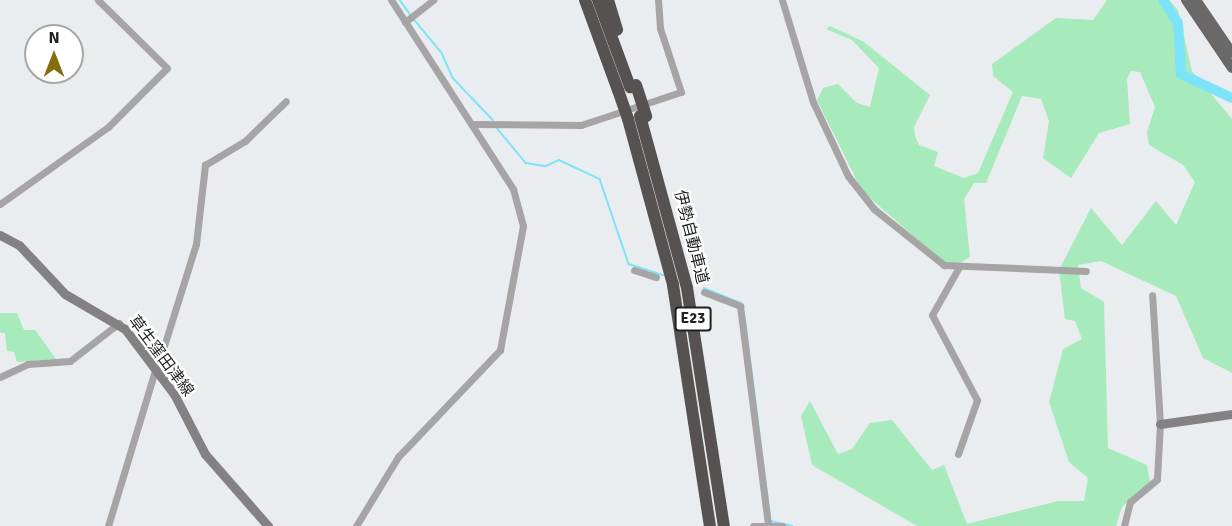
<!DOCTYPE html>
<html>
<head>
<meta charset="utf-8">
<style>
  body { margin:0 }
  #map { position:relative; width:1232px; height:526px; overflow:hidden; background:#eaedf0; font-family:Signika,"Noto Sans JP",sans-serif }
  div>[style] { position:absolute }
  .green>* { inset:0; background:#a7eabb }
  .stream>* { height:1.5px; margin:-0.75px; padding:0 0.75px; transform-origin:0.75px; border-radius:0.75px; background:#7de3f9 }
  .river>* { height:10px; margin:-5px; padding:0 5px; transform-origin:5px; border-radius:5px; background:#7de3f9 }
  .street>* { height:7px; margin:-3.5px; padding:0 3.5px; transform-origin:3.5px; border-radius:3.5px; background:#a6a4a4 }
  .secondary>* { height:9px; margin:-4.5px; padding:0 4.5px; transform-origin:4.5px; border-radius:4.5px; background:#838181 }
  .primary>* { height:10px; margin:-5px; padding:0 5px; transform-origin:5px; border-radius:5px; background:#6b6868 }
  .highway>* { height:12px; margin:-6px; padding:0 6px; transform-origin:6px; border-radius:6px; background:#565252 }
  .highway-bridge>* { height:12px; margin:-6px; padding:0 6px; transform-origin:6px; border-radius:6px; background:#565252 }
  span { translate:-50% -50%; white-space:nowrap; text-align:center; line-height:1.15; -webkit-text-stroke:4.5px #fff; paint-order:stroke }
  .shield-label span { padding:2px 4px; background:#fff; border:2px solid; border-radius:4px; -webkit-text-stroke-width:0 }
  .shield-label { font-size:15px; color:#1f2021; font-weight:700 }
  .street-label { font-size:16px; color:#1f2021 }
  .north { position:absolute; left:24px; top:24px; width:60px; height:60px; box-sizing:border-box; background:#fff; border:2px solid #a5a6a6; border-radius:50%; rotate:0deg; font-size:16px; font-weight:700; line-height:24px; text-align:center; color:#1f2021 }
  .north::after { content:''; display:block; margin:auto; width:21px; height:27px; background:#826d0a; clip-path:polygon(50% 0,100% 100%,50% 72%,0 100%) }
</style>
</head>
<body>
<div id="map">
  <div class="green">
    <div style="clip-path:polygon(1107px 0,1169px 0,1178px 10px,1192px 71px,1232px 119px,1232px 373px,1203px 358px,1176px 296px,1101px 261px,1078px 265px,1081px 288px,1104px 302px,1108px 448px,1147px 465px,1150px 482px,1122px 507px,1116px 526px,917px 526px,812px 465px,801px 416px,810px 401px,838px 454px,852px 449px,870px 423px,892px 420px,932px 470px,944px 465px,967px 524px,1058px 501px,1084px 501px,1088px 478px,1069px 462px,1049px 402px,1063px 349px,1082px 339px,1075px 321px,1065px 319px,1059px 270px,1091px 208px,1122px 245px,1156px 201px,1176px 225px,1195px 182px,1183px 165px,1149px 145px,1147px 132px,1155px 107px,1140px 72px,1131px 71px,1127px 79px,1130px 124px,1099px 133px,1071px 178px,1043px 158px,1049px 121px,1041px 99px,1022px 96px,986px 183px,974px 183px,964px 199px,970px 257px,958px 264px,943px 262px,862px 191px,817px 100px,823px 88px,838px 84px,857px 103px,870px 107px,879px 68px,852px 40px,826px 29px,830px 26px,864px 42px,930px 95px,914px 127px,915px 136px,919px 145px,938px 152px,934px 166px,964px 178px,978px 173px,1013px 92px,993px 76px,992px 64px,1056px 18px,1093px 20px)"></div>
    <div style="clip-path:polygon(0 313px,17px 313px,24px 330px,35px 330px,56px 359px,17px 362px,14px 352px,7px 351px,5px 333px,0 333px)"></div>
  </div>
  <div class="stream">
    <div style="left:400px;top:0;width:17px;rotate:54deg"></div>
    <div style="left:413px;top:18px;width:45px;rotate:50.4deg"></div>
    <div style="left:442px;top:53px;width:27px;rotate:66deg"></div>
    <div style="left:453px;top:78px;width:58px;rotate:46.4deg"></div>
    <div style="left:497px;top:128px;width:45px;rotate:50.4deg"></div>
    <div style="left:526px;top:163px;width:20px;rotate:9deg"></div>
    <div style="left:546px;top:166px;width:14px;rotate:-25deg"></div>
    <div style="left:559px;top:160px;width:45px;rotate:24.9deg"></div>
    <div style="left:600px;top:179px;width:90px;rotate:71.2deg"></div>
    <div style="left:629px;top:264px;width:36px;rotate:18deg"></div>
    <div style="left:704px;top:288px;width:40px;rotate:22deg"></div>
    <div style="left:745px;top:316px;width:207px;rotate:82.8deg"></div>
    <div style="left:771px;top:521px;width:22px;rotate:13deg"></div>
  </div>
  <div class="river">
    <div style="left:1163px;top:0;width:27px;rotate:57deg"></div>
    <div style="left:1178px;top:23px;width:51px;rotate:86.6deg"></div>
    <div style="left:1181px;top:74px;width:56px;rotate:25.2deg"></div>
  </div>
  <div class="street">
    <div style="left:782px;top:0;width:107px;rotate:73.1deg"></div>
    <div style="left:813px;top:102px;width:82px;rotate:64.7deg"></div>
    <div style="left:848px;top:176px;width:42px;rotate:51.8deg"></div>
    <div style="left:874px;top:209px;width:90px;rotate:38.7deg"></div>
    <div style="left:944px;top:265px;width:142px;rotate:2.4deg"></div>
    <div style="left:405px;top:22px;width:36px;rotate:-38deg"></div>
    <div style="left:472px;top:124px;width:109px;rotate:0.5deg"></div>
    <div style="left:581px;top:125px;width:105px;rotate:-18.3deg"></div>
    <div style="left:681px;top:92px;width:67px;rotate:-108.2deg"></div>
    <div style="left:660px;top:28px;width:28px;rotate:-94deg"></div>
    <div style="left:0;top:204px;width:133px;rotate:-35.5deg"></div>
    <div style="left:108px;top:127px;width:83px;rotate:-45deg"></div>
    <div style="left:167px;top:68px;width:97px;rotate:-135.4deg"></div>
    <div style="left:634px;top:270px;width:23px;rotate:18deg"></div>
    <div style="left:704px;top:292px;width:39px;rotate:21deg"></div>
    <div style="left:740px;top:306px;width:221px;rotate:82.7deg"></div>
    <div style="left:152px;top:365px;width:22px;rotate:-58deg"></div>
    <div style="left:164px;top:346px;width:107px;rotate:-72.6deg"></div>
    <div style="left:196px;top:244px;width:80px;rotate:-83.5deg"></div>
    <div style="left:205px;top:165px;width:47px;rotate:-31deg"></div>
    <div style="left:245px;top:141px;width:57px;rotate:-44.3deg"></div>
    <div style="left:0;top:377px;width:31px;rotate:-25deg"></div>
    <div style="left:28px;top:364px;width:42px;rotate:-4.1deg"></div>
    <div style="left:70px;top:361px;width:62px;rotate:-37.8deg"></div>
    <div style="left:958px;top:454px;width:57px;rotate:-70.6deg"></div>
    <div style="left:977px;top:400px;width:96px;rotate:-117.9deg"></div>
    <div style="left:932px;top:315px;width:55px;rotate:-60.6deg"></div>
    <div style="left:108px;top:526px;width:163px;rotate:-73.2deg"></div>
    <div style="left:356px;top:526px;width:81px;rotate:-58.7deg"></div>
    <div style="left:398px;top:457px;width:148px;rotate:-46.4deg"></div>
    <div style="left:500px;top:350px;width:126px;rotate:-79.5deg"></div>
    <div style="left:523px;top:226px;width:38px;rotate:-105deg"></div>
    <div style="left:513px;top:189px;width:225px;rotate:-122.8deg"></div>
    <div style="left:753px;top:526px;width:29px"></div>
    <div style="left:1124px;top:526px;width:25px;rotate:-76deg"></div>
    <div style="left:1130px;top:502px;width:35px;rotate:-40deg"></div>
    <div style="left:1157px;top:479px;width:55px;rotate:-86.9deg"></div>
    <div style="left:1160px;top:424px;width:129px;rotate:-93.5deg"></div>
  </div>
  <div class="secondary">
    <div style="left:0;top:235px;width:21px;rotate:28deg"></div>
    <div style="left:19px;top:245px;width:67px;rotate:46.8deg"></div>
    <div style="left:65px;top:294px;width:69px;rotate:30.3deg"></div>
    <div style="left:125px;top:329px;width:81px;rotate:53deg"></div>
    <div style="left:174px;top:394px;width:68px;rotate:62.7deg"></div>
    <div style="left:205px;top:454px;width:96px;rotate:48.8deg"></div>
    <div style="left:1160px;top:424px;width:73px;rotate:-7.9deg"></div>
  </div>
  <div class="primary">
    <div style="left:1186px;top:0;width:82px;rotate:55.9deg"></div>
    <div style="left:1196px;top:0;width:64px;rotate:55.8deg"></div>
  </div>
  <div class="highway">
    <div style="left:585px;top:0;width:96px;rotate:69.9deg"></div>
    <div style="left:598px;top:0;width:93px;rotate:69.8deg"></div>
    <div style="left:608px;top:0;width:31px;rotate:73deg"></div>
    <div style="left:640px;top:116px;width:178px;rotate:74.7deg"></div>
    <div style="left:687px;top:288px;width:241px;rotate:81.2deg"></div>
    <div style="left:628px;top:119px;width:172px;rotate:74.8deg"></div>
    <div style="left:673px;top:285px;width:244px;rotate:81.3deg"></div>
  </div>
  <div class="highway-bridge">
    <div style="left:636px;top:85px;width:33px;rotate:72deg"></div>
    <div style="left:618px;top:90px;width:31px;rotate:71deg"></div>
  </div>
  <div class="shield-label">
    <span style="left:693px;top:319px">E23</span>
  </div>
  <div class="street-label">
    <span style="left:691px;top:237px;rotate:76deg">伊勢自動車道</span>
    <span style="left:161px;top:356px;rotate:53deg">草生窪田津線</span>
  </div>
  <div class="north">N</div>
</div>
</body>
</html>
